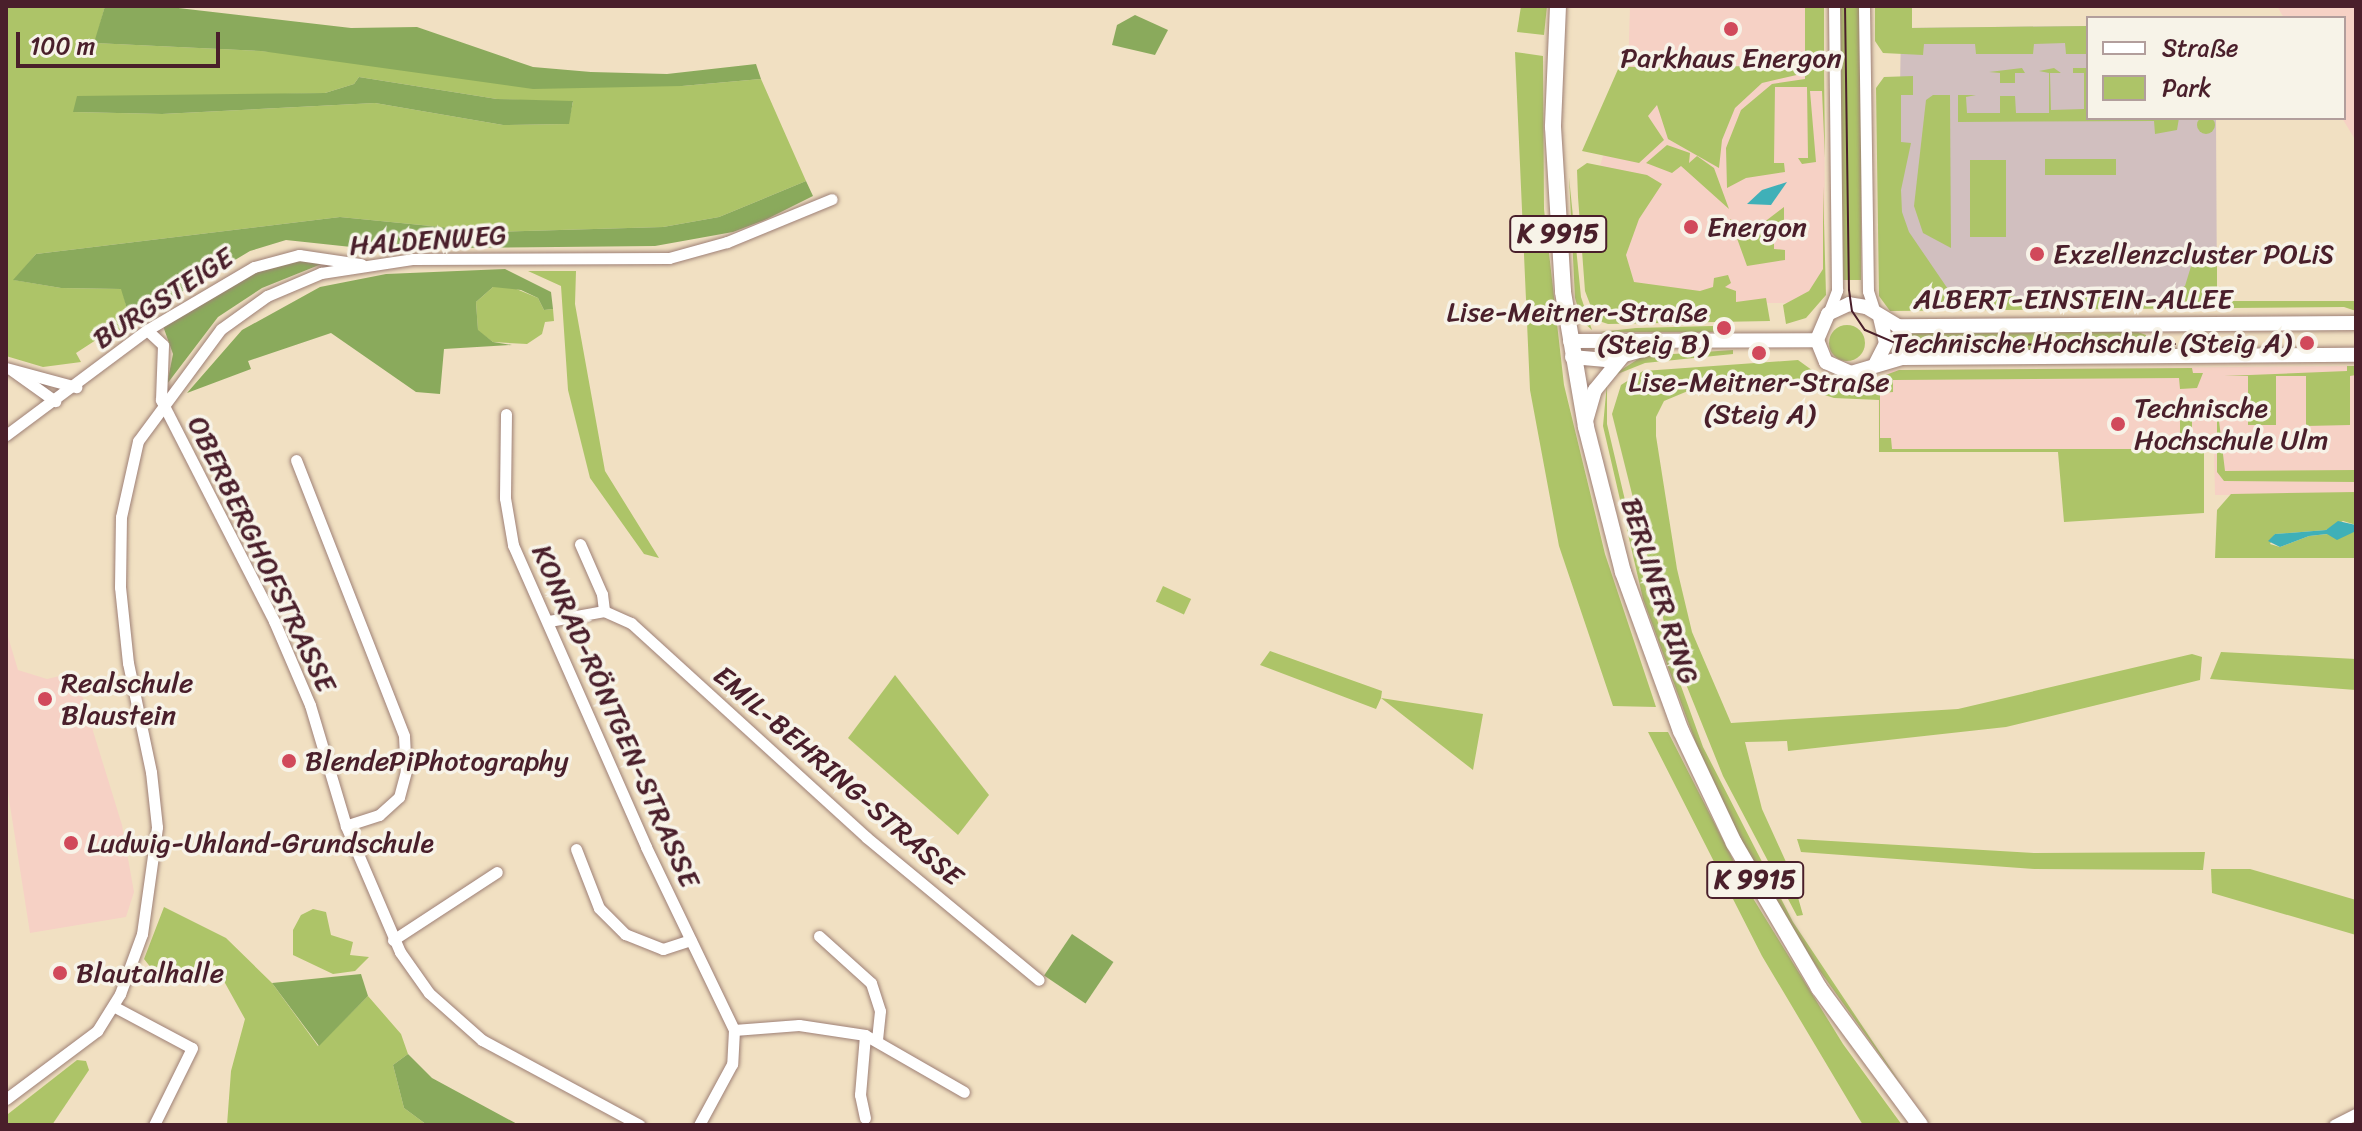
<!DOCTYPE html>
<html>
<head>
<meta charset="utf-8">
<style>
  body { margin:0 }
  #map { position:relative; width:2362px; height:1131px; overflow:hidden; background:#f1e0c2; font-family:Sriracha,sans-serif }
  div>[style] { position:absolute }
  .built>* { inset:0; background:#f6d1c5 }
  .industrial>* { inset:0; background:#d1bfbf }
  .green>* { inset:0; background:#adc468; transform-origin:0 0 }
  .round { border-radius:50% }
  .forest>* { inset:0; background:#8aaa5c; transform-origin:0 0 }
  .water>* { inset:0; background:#3fb0b8 }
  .roads { filter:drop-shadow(0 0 2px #9e8076) drop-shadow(0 0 2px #9e8076) }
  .minor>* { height:11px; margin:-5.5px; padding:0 5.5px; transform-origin:5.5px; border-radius:5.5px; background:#fff }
  .tertiary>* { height:14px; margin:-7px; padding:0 7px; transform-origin:7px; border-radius:7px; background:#fff }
  .primary>* { height:16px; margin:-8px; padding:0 8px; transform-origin:8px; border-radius:8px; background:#fff }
  .tram>* { height:2px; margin:-1px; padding:0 1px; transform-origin:1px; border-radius:1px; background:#4a1f2b }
  .dots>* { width:22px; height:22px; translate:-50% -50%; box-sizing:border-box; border:4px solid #f7f3e8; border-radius:50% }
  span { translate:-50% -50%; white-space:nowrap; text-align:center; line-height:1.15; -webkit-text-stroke:7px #f7f3e8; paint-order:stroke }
  .shield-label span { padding:2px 6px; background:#f7f3e8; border:2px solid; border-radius:6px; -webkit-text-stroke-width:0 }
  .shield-label { font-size:26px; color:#4a1f2b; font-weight:700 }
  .poi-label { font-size:28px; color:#4a1f2b }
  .left { translate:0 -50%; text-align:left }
  .right { translate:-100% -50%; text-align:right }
  .street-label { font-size:28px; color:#4a1f2b }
  .frame { position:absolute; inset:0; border:8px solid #4a1f2b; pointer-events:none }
  .legend { position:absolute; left:2086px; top:16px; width:260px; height:104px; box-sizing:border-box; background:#f7f3e8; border:2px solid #b29e9c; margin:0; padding:10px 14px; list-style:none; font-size:24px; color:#4a1f2b }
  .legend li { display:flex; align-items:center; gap:16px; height:40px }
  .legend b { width:40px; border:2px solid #b29e9c }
  .scale { position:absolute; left:16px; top:32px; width:204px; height:36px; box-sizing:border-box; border:4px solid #4a1f2b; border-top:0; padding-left:10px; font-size:24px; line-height:28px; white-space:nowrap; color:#4a1f2b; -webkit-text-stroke:6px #f7f3e8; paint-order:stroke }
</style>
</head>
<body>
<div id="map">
  <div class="built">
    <div style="clip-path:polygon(1630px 6px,1824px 6px,1825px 281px,1810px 303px,1622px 303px,1597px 176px,1628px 72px)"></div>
    <div style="clip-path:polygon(2277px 6px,2356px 6px,2356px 141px,2342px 118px,2344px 18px,2284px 18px)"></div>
    <div style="clip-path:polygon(2356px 366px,2356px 495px,2215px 495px,2214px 449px,1879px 452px,1878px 379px,1892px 370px)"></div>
    <div style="clip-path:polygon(6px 630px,18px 670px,47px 679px,68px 674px,77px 679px,122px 825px,134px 892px,126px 917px,30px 933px,6px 780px)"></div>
  </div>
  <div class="industrial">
    <div style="clip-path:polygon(2088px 26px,2088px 118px,2216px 118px,2217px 301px,1925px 304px,1897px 267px,1901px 28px)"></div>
  </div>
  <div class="green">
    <div style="clip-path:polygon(evenodd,6px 6px,105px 6px,95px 43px,261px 51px,682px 86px,761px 79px,806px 181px,719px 217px,663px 227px,492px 232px,340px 217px,36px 254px,14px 280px,61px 288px,122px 289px,127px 309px,138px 318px,101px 348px,96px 340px,76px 353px,81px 362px,43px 367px,6px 356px,6px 6px,359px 77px,497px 99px,573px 102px,568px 124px,503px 125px,375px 103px,162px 114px,73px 112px,135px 98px,325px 93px,354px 84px,359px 77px)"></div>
    <div style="clip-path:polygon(1521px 6px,1547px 6px,1544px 35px,1517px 32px)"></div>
    <div style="left:1805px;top:6px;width:19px;height:53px"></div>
    <div style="left:1837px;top:6px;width:24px;height:274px"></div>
    <div style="clip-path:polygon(1875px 6px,1912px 6px,1912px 28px,2088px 26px,2088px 54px,2066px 54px,2065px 43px,2034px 44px,2033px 54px,1976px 54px,1975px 44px,1924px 44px,1923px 55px,1883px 53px,1875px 41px)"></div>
    <div style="clip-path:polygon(1515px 52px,1543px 56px,1544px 209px,1564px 385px,1605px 554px,1656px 707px,1613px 706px,1559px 546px,1530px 390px)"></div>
    <div style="clip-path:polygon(1801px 66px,1801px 74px,1762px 83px,1735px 108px,1722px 140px,1719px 168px,1668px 139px,1657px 105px,1648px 116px,1664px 140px,1639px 163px,1582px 151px,1619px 67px)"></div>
    <div style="clip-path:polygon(1805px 66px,1824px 66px,1825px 158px,1822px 91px,1810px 91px,1816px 162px,1802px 164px,1798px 158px,1808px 158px,1807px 87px,1775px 87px,1774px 163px,1784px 163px,1785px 172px,1746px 178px,1727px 188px,1726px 148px,1741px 110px,1772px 84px,1805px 79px)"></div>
    <div style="clip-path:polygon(2022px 68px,2025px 73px,2015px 73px,2015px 83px,2000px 83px,2000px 73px,1989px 72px)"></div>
    <div style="clip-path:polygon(2054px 68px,2061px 73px,2050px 73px,2051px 110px,2084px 109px,2084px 73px,2073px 73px,2073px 68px,2088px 68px,2088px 118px,2179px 118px,2177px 130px,2155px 134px,2154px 121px,1958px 122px,1958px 95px,1976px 95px,1966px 97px,1967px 113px,2000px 113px,2000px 96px,2015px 96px,2016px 113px,2049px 113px,2049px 73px,2039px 71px)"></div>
    <div style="clip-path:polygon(1913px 76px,1913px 95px,1901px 95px,1901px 142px,1911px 143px,1901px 190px,1902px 212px,1909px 232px,1952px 295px,2160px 298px,2185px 286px,2192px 263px,2217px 263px,2217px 301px,2356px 301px,2356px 311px,2344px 307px,1890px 311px,1879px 296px,1876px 88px,1884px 77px)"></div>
    <div style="clip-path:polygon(1933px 95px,1950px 95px,1951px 248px,1923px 233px,1914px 206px,1926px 100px)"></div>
    <div class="round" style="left:2197px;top:116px;width:18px;height:18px"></div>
    <div style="clip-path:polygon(1667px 145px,1690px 153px,1689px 163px,1697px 156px,1714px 168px,1729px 209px,1681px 166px,1672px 173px,1646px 163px)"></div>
    <div style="left:2116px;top:159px;width:16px;height:71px;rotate:90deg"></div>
    <div style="left:1970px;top:160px;width:36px;height:77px"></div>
    <div style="clip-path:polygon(1587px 163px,1647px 175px,1662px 184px,1639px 219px,1626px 255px,1634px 282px,1700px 291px,1713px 287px,1714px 278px,1728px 275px,1731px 283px,1725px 287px,1736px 291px,1736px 302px,1766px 298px,1770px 321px,1608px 324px,1596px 320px,1585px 291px,1578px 197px,1577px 170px)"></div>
    <div style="clip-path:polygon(1569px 177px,1581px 297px,1592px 330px,1582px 321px,1575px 298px)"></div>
    <div style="clip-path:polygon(1823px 186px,1826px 295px,1806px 318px,1786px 324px,1783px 305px,1809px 291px,1823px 269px)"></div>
    <div style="clip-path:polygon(1784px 207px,1784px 223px,1774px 223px,1774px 249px,1785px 250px,1785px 260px,1747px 266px,1730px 219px,1750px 233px)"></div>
    <div style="clip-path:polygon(528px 271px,576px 271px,575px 304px,605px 471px,659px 558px,644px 554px,590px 478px,568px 390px,561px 286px)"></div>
    <div style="clip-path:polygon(509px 286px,538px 298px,544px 310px,553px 309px,554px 321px,545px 322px,542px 334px,527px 344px,493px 342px,478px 331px,476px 302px,493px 287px)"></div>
    <div class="round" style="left:1829px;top:325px;width:36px;height:36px"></div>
    <div style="clip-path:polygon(1713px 326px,1714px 332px,1600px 332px,1636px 328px)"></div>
    <div style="clip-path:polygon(1912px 329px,2130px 329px,2146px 335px,2146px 346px,1912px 354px)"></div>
    <div style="clip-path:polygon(1733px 350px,1733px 354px,1645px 363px,1610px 377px,1643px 356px)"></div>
    <div style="clip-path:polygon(1798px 360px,1827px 381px,1853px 387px,1899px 370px,2192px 368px,2193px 373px,2203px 373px,2197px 388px,2180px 389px,2179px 378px,1893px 380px,1893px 392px,1880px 393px,1880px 438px,1891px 438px,1892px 449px,2204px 449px,2204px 513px,2064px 522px,2058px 452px,1879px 452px,1879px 400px,1834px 398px,1776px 379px,1707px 383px,1664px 401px,1656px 417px,1656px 436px,1677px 569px,1692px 632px,1731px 723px,1958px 709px,2192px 654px,2202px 657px,2200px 680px,2006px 727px,1788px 751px,1787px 741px,1745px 742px,1762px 809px,1791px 873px,1803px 915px,1797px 916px,1723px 776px,1669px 642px,1612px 414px,1621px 385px,1643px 371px)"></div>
    <div style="clip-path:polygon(2347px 366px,2356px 366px,2356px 375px,2350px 376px,2350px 425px,2306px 426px,2306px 376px,2276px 376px,2276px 425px,2248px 425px,2248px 376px,2224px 376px,2347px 371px)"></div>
    <div style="clip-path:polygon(1607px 383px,1607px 424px,1646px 589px,1703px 747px,1793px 922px,1903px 1087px,1802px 946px,1740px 838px,1698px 749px,1643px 599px,1603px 426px)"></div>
    <div style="clip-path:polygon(2217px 404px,2225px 471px,2356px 470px,2356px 482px,2224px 481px,2217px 472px)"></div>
    <div style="clip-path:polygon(2180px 406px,2192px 406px,2192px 439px,2201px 440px,2201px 445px,2180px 445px)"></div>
    <div style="clip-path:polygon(2356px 492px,2356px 525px,2343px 521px,2326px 530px,2275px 534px,2270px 544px,2280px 547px,2309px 536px,2356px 531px,2356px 558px,2215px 558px,2217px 510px,2231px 494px)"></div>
    <div style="left:1163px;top:586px;width:31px;height:17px;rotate:25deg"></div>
    <div style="clip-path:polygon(1270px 651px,1382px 691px,1381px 698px,1483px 714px,1473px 770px,1381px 698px,1376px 709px,1260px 665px)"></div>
    <div style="clip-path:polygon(2221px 652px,2356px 659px,2356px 690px,2210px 679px)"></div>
    <div style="clip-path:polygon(895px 675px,989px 795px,958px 835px,848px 738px)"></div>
    <div style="clip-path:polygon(1648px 732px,1668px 732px,1751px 895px,1843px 1044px,1902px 1125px,1863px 1125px,1858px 1117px,1762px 956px)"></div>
    <div style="clip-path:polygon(1797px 839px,2034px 853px,2205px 852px,2203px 870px,2034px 869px,1801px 852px)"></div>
    <div style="clip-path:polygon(2211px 869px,2250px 869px,2356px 900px,2356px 935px,2212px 893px)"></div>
    <div style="clip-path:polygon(164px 907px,226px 938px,272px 983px,318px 1046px,368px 996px,401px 1034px,408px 1054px,393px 1065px,404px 1108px,427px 1125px,227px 1125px,231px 1071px,245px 1019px,215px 965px,160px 979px,144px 959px)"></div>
    <div style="clip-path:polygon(313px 909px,326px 912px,331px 935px,353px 942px,350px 955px,369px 957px,355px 971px,333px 974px,293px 955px,293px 930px,301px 915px)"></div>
    <div style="clip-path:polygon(77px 1060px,86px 1061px,89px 1070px,52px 1125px,6px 1125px,8px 1114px)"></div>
  </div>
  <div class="forest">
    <div style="clip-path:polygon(105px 6px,161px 6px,351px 28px,417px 27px,533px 67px,591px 72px,667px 74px,756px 64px,761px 79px,682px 86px,533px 89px,261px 51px,94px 43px)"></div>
    <div style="clip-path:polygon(1135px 15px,1168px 30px,1155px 55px,1112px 45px,1117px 25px)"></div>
    <div style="clip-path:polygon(359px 77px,497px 99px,573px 101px,569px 124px,503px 125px,375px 103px,162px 114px,73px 112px,77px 96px,325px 93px,354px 84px)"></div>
    <div style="clip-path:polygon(806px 181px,813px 196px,767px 219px,733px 232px,655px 246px,370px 249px,286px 240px,250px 251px,138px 318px,127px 309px,121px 289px,61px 288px,13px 280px,36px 254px,340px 217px,492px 232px,663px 227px,719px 217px)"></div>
    <div style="clip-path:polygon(290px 259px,329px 261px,262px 288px,218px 317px,167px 384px,173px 354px,163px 326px,247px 276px)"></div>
    <div style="clip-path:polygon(505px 269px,551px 292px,553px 309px,544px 310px,538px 298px,521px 290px,493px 287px,476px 302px,478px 330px,493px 342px,512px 345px,444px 349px,440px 394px,416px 392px,331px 333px,248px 361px,251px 369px,187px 393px,242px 330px,320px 287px,386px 274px)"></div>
    <div style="left:1072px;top:934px;width:50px;height:50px;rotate:34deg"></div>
    <div style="clip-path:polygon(361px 974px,368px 996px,319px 1046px,272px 983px)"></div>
    <div style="clip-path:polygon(408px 1054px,432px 1078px,519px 1125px,427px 1125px,404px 1108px,393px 1065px)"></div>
  </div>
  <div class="water">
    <div style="clip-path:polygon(1787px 182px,1771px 205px,1747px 204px,1762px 190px)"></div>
    <div style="clip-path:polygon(2338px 521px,2356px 525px,2356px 531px,2337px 540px,2327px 534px,2309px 536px,2280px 547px,2268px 541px,2275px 534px,2326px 530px)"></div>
  </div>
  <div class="roads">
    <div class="minor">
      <div style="left:1864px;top:6px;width:285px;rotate:89.2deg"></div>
      <div style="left:1868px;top:291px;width:23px;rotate:72deg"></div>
      <div style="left:1828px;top:314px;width:26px;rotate:-69deg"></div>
      <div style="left:1837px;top:290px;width:284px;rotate:-90.6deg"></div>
      <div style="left:147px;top:330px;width:22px;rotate:43deg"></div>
      <div style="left:163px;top:345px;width:55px;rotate:92.1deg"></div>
      <div style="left:161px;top:400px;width:248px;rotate:62.9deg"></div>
      <div style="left:274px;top:621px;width:91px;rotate:66.8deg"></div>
      <div style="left:310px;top:705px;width:126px;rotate:73.4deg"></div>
      <div style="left:346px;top:826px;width:137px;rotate:66.8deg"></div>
      <div style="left:400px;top:952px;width:50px;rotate:54.7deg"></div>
      <div style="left:429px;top:993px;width:71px;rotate:41.6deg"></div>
      <div style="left:482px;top:1040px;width:179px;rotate:28.3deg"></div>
      <div style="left:6px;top:368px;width:73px;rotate:15.2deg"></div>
      <div style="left:13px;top:371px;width:52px;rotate:35.5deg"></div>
      <div style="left:506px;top:414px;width:84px;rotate:90.7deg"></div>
      <div style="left:505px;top:498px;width:48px;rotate:80.3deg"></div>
      <div style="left:513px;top:545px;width:330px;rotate:66.2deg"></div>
      <div style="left:646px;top:847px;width:203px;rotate:64.3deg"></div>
      <div style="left:734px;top:1030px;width:34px;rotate:93deg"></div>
      <div style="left:732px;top:1064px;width:69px;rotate:118.4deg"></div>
      <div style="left:6px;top:435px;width:176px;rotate:-36.7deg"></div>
      <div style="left:147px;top:330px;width:124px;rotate:-30.5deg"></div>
      <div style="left:254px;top:267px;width:47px;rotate:-14.9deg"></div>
      <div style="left:299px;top:255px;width:63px;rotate:8.3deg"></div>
      <div style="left:296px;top:460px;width:296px;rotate:68.6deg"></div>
      <div style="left:404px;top:736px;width:35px;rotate:87deg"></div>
      <div style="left:406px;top:771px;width:27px;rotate:105deg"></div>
      <div style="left:399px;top:797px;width:27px;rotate:138deg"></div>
      <div style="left:379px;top:815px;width:35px;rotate:162deg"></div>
      <div style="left:580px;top:544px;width:55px;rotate:66.3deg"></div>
      <div style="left:602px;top:594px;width:17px;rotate:83deg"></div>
      <div style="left:549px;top:621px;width:56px;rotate:-10.3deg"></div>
      <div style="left:604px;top:611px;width:30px;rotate:24deg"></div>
      <div style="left:631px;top:623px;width:318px;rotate:42.3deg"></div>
      <div style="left:866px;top:837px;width:224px;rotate:39.6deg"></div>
      <div style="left:576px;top:849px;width:63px;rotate:68.7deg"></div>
      <div style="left:599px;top:908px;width:37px;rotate:45deg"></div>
      <div style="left:625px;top:934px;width:41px;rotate:21.5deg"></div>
      <div style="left:663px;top:949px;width:29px;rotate:-18deg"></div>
      <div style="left:819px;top:936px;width:70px;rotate:42.1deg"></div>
      <div style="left:871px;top:983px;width:29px;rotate:72deg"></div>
      <div style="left:880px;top:1011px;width:28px;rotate:96deg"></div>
      <div style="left:393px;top:940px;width:124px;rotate:-33.2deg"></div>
      <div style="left:113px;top:1006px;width:89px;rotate:28deg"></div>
      <div style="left:192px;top:1048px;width:86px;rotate:116.3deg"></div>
      <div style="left:734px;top:1030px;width:65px;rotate:-4.4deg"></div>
      <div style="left:799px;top:1025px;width:67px;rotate:8.6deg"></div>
      <div style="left:865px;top:1035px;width:114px;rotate:29.9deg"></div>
      <div style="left:6px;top:1099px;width:114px;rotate:-36.8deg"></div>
      <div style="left:97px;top:1031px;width:44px;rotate:-58.1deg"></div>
      <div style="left:120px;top:994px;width:64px;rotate:-69.9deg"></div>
      <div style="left:142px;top:934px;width:108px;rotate:-82deg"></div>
      <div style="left:157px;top:827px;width:55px;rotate:-96.2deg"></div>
      <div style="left:151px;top:772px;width:111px;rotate:-101.9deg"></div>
      <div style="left:128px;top:663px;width:76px;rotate:-96deg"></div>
      <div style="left:120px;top:587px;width:70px;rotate:-89.2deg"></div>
      <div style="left:121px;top:517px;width:78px;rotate:-77.4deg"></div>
      <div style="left:138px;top:441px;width:139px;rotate:-53.5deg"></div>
      <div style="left:221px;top:329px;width:57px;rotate:-35.7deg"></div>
      <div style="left:267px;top:296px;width:59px;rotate:-23.1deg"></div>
      <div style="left:321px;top:273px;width:92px;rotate:-8.7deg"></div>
      <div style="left:412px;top:259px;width:257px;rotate:-0.2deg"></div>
      <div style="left:669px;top:258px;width:60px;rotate:-15.4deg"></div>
      <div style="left:727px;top:242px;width:113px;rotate:-22.3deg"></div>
      <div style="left:865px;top:1118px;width:24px;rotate:-102deg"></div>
      <div style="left:860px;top:1095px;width:60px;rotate:-85.2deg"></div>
      <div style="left:2334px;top:1125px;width:25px;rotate:-27deg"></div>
    </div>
    <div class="tertiary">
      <div style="left:2356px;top:323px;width:458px;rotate:179.6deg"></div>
      <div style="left:1898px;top:326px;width:37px;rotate:-149deg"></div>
      <div style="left:1866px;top:307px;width:17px;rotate:-170deg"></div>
      <div style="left:1849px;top:304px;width:23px;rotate:155deg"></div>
      <div style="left:1828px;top:314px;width:28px;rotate:113deg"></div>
      <div style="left:1817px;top:340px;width:24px;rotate:68deg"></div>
      <div style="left:1826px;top:362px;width:27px;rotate:24deg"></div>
      <div style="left:1851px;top:373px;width:53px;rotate:-16.4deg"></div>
      <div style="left:1902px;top:358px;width:454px;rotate:-0.4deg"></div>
      <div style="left:1570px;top:341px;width:247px;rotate:-0.2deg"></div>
      <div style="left:1572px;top:357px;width:34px;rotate:5deg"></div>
      <div style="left:1606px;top:360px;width:53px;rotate:-15.4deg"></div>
      <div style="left:1876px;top:363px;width:22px;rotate:-63deg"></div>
      <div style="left:1886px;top:343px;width:26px;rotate:-103deg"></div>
      <div style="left:1586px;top:421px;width:32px;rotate:-74deg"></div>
      <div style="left:1595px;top:390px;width:43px;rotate:-50.7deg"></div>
    </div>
    <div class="primary">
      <div style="left:1558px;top:6px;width:121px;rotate:92.4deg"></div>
      <div style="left:1553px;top:127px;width:165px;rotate:86.5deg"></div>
      <div style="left:1563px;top:292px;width:137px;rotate:80.3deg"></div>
      <div style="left:1586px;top:427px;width:150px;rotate:75.7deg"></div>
      <div style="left:1623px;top:572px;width:169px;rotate:70deg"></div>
      <div style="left:1681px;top:731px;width:124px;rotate:64.7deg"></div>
      <div style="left:1734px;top:843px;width:168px;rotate:59.6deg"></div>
      <div style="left:1819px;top:988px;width:170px;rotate:53.6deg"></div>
    </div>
  </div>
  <div class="tram">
    <div style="left:1845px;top:6px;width:284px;rotate:89.2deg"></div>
    <div style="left:1849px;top:290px;width:21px;rotate:82deg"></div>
    <div style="left:1852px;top:311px;width:23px;rotate:56deg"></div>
    <div style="left:1865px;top:330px;width:38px;rotate:23deg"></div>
    <div style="left:1900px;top:345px;width:275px;rotate:-0.2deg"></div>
  </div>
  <div class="dots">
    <div style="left:1731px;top:29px;background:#d1495b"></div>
    <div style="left:1691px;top:227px;background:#d1495b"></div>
    <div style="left:2037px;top:254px;background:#d1495b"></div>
    <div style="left:1724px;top:328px;background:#d1495b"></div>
    <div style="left:2307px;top:343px;background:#d1495b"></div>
    <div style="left:1759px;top:353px;background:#d1495b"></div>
    <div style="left:2118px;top:424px;background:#d1495b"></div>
    <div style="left:45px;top:699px;background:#d1495b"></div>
    <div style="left:289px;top:761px;background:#d1495b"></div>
    <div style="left:71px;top:843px;background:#d1495b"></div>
    <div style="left:60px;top:973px;background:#d1495b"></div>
  </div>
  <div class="shield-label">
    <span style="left:1558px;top:234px">K 9915</span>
    <span style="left:1755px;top:880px">K 9915</span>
  </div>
  <div class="poi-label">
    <span style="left:1731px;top:58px">Parkhaus Energon</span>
    <span class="left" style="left:1707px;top:227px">Energon</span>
    <span class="left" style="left:2053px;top:254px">Exzellenzcluster POLiS</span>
    <span class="right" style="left:1708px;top:328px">Lise-Meitner-Straße<br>(Steig B)</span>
    <span class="right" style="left:2291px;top:343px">Technische Hochschule (Steig A)</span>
    <span style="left:1759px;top:398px">Lise-Meitner-Straße<br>(Steig A)</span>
    <span class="left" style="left:2134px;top:424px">Technische<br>Hochschule Ulm</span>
    <span class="left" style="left:61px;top:699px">Realschule<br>Blaustein</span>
    <span class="left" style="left:305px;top:761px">BlendePiPhotography</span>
    <span class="left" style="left:87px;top:843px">Ludwig-Uhland-Grundschule</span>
    <span class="left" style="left:76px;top:973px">Blautalhalle</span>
  </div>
  <div class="street-label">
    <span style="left:428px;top:240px;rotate:-4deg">HALDENWEG</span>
    <span style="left:163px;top:298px;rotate:-33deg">BURGSTEIGE</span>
    <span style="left:2073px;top:299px">ALBERT-EINSTEIN-ALLEE</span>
    <span style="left:262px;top:554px;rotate:64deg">OBERBERGHOFSTRASSE</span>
    <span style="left:1660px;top:591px;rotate:72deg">BERLINER RING</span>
    <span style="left:616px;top:716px;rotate:66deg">KONRAD-RÖNTGEN-STRASSE</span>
    <span style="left:838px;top:776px;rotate:41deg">EMIL-BEHRING-STRASSE</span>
  </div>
  <div class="frame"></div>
  <ul class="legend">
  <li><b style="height:10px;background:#fff"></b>Straße</li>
  <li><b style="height:22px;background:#adc468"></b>Park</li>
  </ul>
  <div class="scale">100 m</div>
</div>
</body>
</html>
